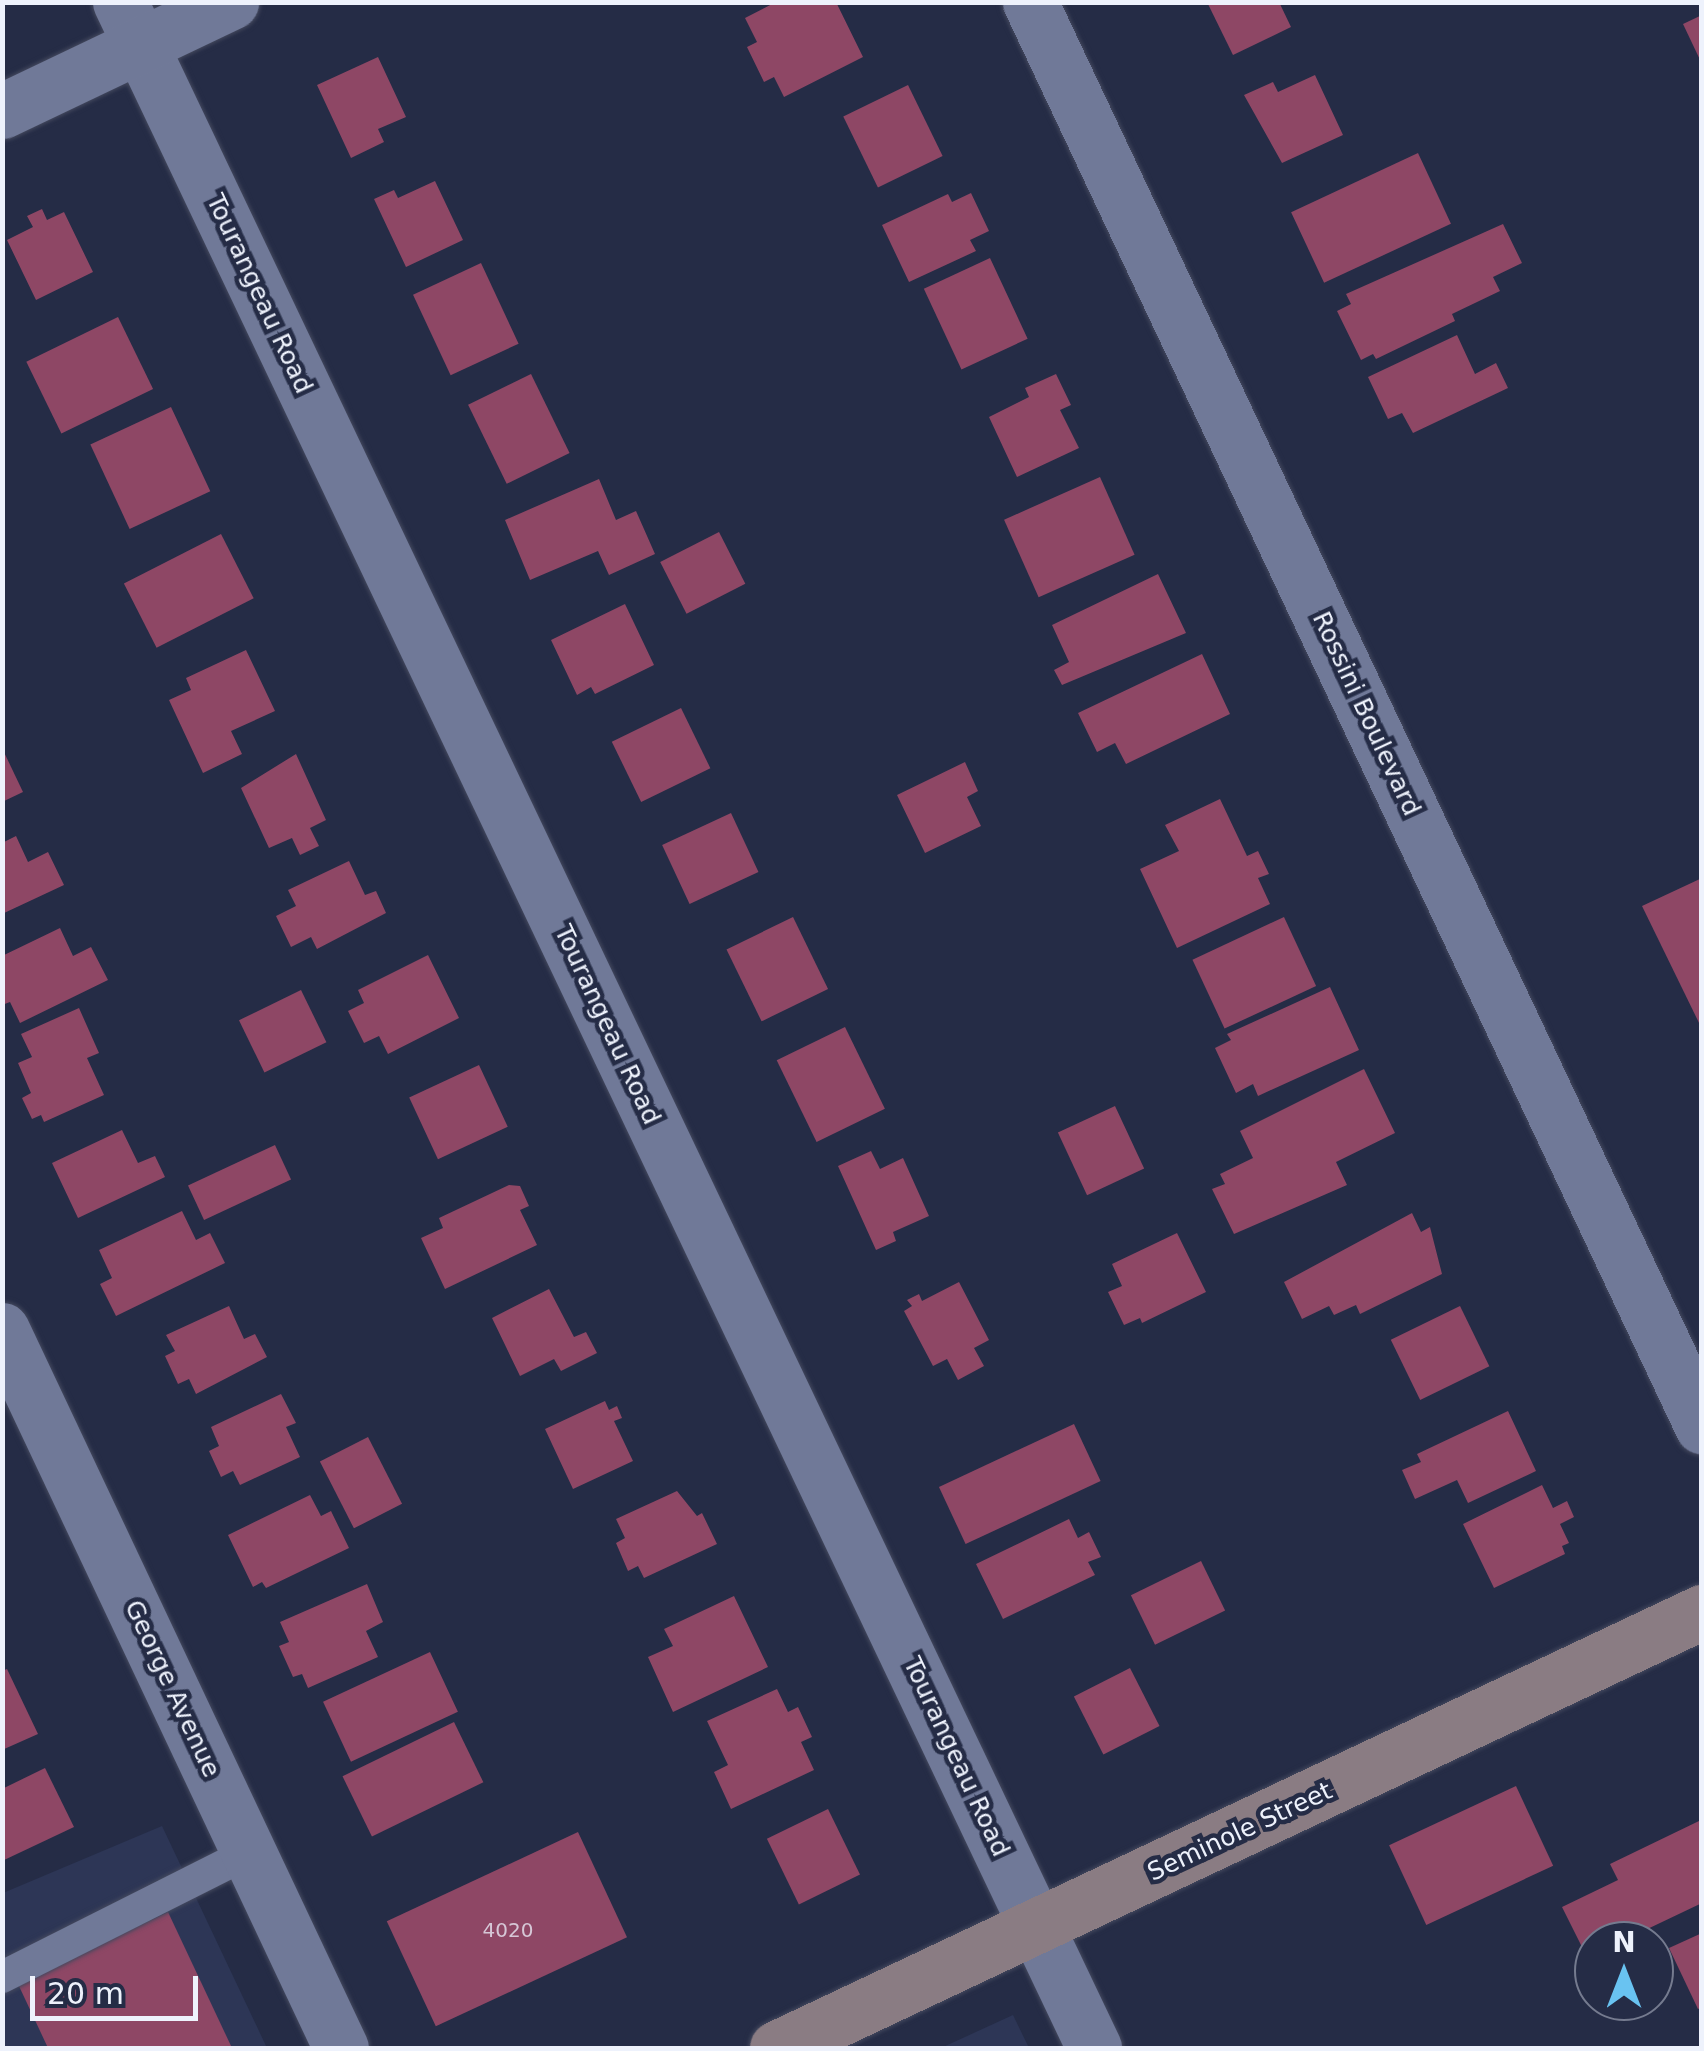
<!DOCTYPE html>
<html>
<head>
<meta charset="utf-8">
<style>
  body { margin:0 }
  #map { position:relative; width:1704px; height:2051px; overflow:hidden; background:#252c46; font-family:"DejaVu Sans",sans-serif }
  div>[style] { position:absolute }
  .built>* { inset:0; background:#2d3656 }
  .building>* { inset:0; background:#8e4765; transform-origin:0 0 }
  .roads { filter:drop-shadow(0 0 2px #44495e) drop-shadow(0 0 2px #44495e) }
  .lane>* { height:32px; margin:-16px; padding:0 16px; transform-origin:16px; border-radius:16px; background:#707998 }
  .street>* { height:55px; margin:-27.5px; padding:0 27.5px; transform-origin:27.5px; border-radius:27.5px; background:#707998 }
  .secondary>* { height:55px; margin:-27.5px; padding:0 27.5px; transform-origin:27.5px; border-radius:27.5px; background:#8a7c83 }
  span { translate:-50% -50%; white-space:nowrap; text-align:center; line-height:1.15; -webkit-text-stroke:9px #252c46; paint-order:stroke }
  .number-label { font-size:20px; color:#d6c7d6 }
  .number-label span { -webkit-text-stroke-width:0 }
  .street-label { font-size:25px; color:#eef2fc }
  .frame { position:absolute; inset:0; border:5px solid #eef2fc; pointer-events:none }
  .north { position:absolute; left:1574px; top:1921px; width:100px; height:100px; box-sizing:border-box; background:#252c46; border:2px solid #757b8f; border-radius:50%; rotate:0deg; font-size:28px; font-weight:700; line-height:40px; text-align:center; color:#eef2fc }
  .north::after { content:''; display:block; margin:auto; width:35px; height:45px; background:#69c3f1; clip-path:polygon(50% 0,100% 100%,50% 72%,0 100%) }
  .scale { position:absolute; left:30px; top:1976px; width:168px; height:45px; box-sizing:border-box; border:5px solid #eef2fc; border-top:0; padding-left:12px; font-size:30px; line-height:35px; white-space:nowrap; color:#eef2fc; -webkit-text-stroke:8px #252c46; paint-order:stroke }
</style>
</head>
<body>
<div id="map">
  <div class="built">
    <div style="clip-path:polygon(162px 1826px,267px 2048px,3px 2048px,3px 1893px)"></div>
    <div style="clip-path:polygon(1013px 2015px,1029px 2048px,941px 2048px)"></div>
  </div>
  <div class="building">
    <div style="clip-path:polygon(776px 2px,836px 2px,863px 57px,784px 97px,774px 77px,764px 82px,747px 47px,757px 42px,745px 18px)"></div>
    <div style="clip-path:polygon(1207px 2px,1279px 2px,1291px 27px,1233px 55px)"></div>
    <div style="clip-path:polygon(1702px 15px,1702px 64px,1683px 24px)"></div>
    <div style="clip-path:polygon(378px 57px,406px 117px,378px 129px,384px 142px,351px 158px,317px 85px)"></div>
    <div style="clip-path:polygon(1315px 75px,1343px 135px,1282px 163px,1244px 95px,1273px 82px,1278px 92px)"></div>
    <div style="left:908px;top:85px;width:79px;height:72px;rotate:64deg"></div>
    <div style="left:1418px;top:153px;width:78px;height:140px;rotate:65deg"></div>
    <div style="clip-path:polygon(435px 181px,463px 240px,406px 267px,374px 199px,394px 190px,398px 198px)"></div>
    <div style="clip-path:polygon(971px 193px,989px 231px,970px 240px,976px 251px,909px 282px,882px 225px,948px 194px,952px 202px)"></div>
    <div style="clip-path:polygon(42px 209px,47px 220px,64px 212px,93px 272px,36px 300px,7px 240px,33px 227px,27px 216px)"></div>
    <div style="clip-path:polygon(1503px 224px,1522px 263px,1493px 277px,1500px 291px,1452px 314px,1455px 321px,1376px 359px,1373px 354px,1361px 360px,1337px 311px,1351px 304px,1346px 294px)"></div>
    <div style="left:990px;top:258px;width:89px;height:73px;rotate:65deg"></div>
    <div style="left:481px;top:263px;width:89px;height:75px;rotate:65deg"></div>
    <div style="left:118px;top:317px;width:80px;height:102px;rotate:64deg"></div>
    <div style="clip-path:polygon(1457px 335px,1475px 374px,1496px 363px,1508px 388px,1413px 433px,1402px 413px,1388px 419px,1368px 377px)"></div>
    <div style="left:531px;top:374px;width:88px;height:70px;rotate:64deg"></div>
    <div style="clip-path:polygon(1056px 374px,1071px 405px,1060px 410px,1079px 448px,1017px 477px,989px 417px,1029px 397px,1025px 388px)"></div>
    <div style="left:171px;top:407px;width:93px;height:89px;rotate:65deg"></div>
    <div style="left:1100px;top:477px;width:85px;height:105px;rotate:66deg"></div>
    <div style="clip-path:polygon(599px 479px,616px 520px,636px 511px,655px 554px,609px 575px,598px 551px,530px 580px,505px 520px)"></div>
    <div style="left:719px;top:532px;width:58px;height:66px;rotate:63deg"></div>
    <div style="left:221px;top:534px;width:72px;height:109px;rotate:63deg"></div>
    <div style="clip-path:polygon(1158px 574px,1186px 633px,1062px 685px,1054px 670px,1069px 662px,1052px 625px)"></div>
    <div style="clip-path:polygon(625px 604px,654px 665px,595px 694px,591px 687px,577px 695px,551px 640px)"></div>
    <div style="clip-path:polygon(246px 650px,275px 711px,231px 731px,242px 754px,203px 773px,169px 700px,191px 690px,186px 678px)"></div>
    <div style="clip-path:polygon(1202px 654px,1230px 714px,1126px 764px,1115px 743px,1097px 752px,1078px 713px)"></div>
    <div style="left:681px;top:708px;width:67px;height:77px;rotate:64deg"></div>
    <div style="clip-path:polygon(2px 748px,23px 792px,2px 802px)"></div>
    <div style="clip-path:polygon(296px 754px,326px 820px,310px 828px,319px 846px,300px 855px,292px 838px,269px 848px,241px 788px)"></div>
    <div style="clip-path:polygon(965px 762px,978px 791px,967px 797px,981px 826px,925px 853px,897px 795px)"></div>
    <div style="clip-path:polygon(1220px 799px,1247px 856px,1258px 851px,1269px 874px,1258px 878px,1270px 904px,1177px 948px,1140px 869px,1179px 851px,1165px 825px)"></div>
    <div style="left:731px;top:813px;width:65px;height:76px;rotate:65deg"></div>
    <div style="clip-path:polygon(16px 836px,28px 862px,48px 852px,64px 885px,2px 914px,2px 843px)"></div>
    <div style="clip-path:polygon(349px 861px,365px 895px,376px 891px,386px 913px,317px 949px,311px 937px,291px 947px,276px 916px,296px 906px,288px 890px)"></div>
    <div style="clip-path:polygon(1702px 878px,1702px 1029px,1642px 906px)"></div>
    <div style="left:793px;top:917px;width:80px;height:74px;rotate:64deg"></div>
    <div style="left:1284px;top:917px;width:76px;height:101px;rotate:65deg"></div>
    <div style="clip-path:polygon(60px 928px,73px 956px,91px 947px,108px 980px,20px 1023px,10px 1002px,2px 1005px,2px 956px)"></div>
    <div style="clip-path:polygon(428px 955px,459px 1018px,388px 1054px,379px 1036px,364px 1043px,348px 1011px,364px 1003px,358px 990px)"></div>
    <div style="clip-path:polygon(1330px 987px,1359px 1050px,1258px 1096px,1253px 1084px,1236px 1093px,1215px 1048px,1231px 1040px,1227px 1034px)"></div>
    <div style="left:301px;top:990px;width:58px;height:69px;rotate:64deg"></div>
    <div style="clip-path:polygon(79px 1008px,99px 1053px,87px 1058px,104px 1095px,44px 1122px,41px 1115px,32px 1119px,22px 1098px,31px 1093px,18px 1063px,32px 1057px,21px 1034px)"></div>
    <div style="left:845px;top:1027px;width:91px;height:76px;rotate:64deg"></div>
    <div style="left:479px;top:1065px;width:68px;height:77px;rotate:65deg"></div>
    <div style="clip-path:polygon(1364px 1069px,1395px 1133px,1336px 1162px,1347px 1185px,1234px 1234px,1212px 1189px,1225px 1184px,1220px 1174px,1253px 1158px,1240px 1131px)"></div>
    <div style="left:1115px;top:1106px;width:69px;height:63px;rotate:65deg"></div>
    <div style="clip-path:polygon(122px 1130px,138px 1163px,155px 1156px,165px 1177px,78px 1218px,52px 1163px)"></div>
    <div style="left:275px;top:1145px;width:38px;height:96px;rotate:65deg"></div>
    <div style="clip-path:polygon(871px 1151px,880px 1169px,903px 1158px,929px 1216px,893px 1232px,896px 1241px,876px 1250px,838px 1166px)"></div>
    <div style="clip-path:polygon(509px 1185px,520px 1186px,529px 1206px,520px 1210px,537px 1245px,445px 1289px,421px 1238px,443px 1228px,439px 1218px)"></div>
    <div style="clip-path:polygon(182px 1211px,196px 1240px,210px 1233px,225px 1263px,116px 1316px,100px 1284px,112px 1278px,99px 1250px)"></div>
    <div style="clip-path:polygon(1412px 1213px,1421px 1232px,1430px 1227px,1442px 1274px,1360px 1314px,1356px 1305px,1334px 1315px,1329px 1306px,1302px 1319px,1284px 1282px)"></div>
    <div style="clip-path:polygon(1177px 1233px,1206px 1292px,1142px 1323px,1140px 1318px,1124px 1325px,1108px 1292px,1122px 1286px,1112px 1264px)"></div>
    <div style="clip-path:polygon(959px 1282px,989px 1340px,974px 1348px,984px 1366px,958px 1380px,947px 1359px,933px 1366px,904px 1311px,912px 1306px,907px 1300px,919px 1294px,922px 1301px)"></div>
    <div style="clip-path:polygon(549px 1289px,574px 1337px,586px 1332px,597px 1353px,561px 1371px,554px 1359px,520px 1376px,492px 1318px)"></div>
    <div style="clip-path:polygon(229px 1306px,244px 1339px,255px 1334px,267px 1357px,196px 1394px,189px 1379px,178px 1384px,165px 1356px,175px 1351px,166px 1335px)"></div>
    <div style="left:1460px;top:1306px;width:67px;height:77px;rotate:64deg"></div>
    <div style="clip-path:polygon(281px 1394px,296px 1423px,286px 1427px,300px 1457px,240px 1485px,233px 1471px,221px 1477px,209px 1451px,219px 1446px,211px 1427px)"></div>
    <div style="clip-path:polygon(605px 1401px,609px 1410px,617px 1406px,622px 1418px,614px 1421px,633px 1461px,573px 1489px,545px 1429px)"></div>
    <div style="clip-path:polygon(1508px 1411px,1536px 1471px,1468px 1503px,1457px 1480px,1415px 1499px,1402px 1470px,1421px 1462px,1417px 1454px)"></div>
    <div style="left:1074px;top:1424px;width:63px;height:149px;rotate:65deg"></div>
    <div style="left:368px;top:1437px;width:75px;height:54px;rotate:63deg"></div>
    <div style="clip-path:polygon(1542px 1485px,1553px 1508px,1567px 1501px,1574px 1517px,1560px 1524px,1569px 1543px,1562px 1546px,1565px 1554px,1494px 1588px,1463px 1524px)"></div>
    <div style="clip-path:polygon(677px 1491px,697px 1516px,702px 1513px,717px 1544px,644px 1578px,638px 1566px,628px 1571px,616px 1543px,625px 1538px,616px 1519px)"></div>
    <div style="clip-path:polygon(310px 1495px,321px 1516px,331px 1511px,349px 1548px,266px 1588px,262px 1582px,253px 1587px,228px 1535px)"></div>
    <div style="clip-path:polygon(1069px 1519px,1078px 1538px,1089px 1532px,1101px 1557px,1088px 1562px,1095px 1575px,1003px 1619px,976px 1564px)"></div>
    <div style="left:1201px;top:1561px;width:55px;height:78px;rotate:64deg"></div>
    <div style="clip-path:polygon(367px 1584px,383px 1622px,366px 1631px,378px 1657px,308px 1688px,302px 1674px,293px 1677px,279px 1646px,289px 1642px,280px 1622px)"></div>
    <div style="clip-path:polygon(734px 1596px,768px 1667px,673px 1712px,648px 1657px,673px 1646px,664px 1629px)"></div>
    <div style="left:430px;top:1652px;width:66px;height:118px;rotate:65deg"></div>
    <div style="left:1130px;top:1668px;width:65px;height:63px;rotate:63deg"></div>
    <div style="clip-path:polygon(7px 1669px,38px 1734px,2px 1750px,2px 1671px)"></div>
    <div style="clip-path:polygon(777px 1689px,788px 1712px,798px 1707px,812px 1737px,801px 1742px,814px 1770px,731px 1809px,714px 1772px,728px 1765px,707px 1721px)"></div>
    <div style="left:454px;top:1722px;width:67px;height:124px;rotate:64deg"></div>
    <div style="clip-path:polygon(45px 1768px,74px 1827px,2px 1861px,2px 1789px)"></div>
    <div style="left:1516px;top:1786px;width:88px;height:140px;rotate:65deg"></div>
    <div style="left:828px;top:1809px;width:73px;height:68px;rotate:64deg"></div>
    <div style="clip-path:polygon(1699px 1821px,1702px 1903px,1639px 1933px,1635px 1925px,1583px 1949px,1562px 1907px,1618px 1880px,1610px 1864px)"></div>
    <div style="left:578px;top:1832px;width:116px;height:211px;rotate:65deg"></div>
    <div style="clip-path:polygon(168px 1912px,232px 2048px,48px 2048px,18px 1984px)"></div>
    <div style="clip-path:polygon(1702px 1933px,1702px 2007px,1698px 2009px,1669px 1948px)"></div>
  </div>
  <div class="roads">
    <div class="lane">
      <div style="left:2px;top:1977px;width:276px;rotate:-26.7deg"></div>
    </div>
    <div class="street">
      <div style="left:120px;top:2px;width:2266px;rotate:64.54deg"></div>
      <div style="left:1030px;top:2px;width:1575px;rotate:64.74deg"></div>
      <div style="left:2px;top:111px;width:254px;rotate:-25.5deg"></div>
      <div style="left:2px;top:1330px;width:794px;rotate:64.73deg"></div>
    </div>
    <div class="secondary">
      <div style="left:777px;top:2048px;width:1023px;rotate:-25.24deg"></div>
    </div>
  </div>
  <div class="number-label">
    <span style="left:508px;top:1930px">4020</span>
  </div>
  <div class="street-label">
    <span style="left:259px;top:294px;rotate:65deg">Tourangeau Road</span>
    <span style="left:1366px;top:714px;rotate:65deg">Rossini Boulevard</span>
    <span style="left:607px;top:1025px;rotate:65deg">Tourangeau Road</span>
    <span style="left:172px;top:1689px;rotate:65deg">George Avenue</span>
    <span style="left:956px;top:1757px;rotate:65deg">Tourangeau Road</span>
    <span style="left:1240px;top:1832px;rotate:-25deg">Seminole Street</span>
  </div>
  <div class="frame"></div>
  <div class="north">N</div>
  <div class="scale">20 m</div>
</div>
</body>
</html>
